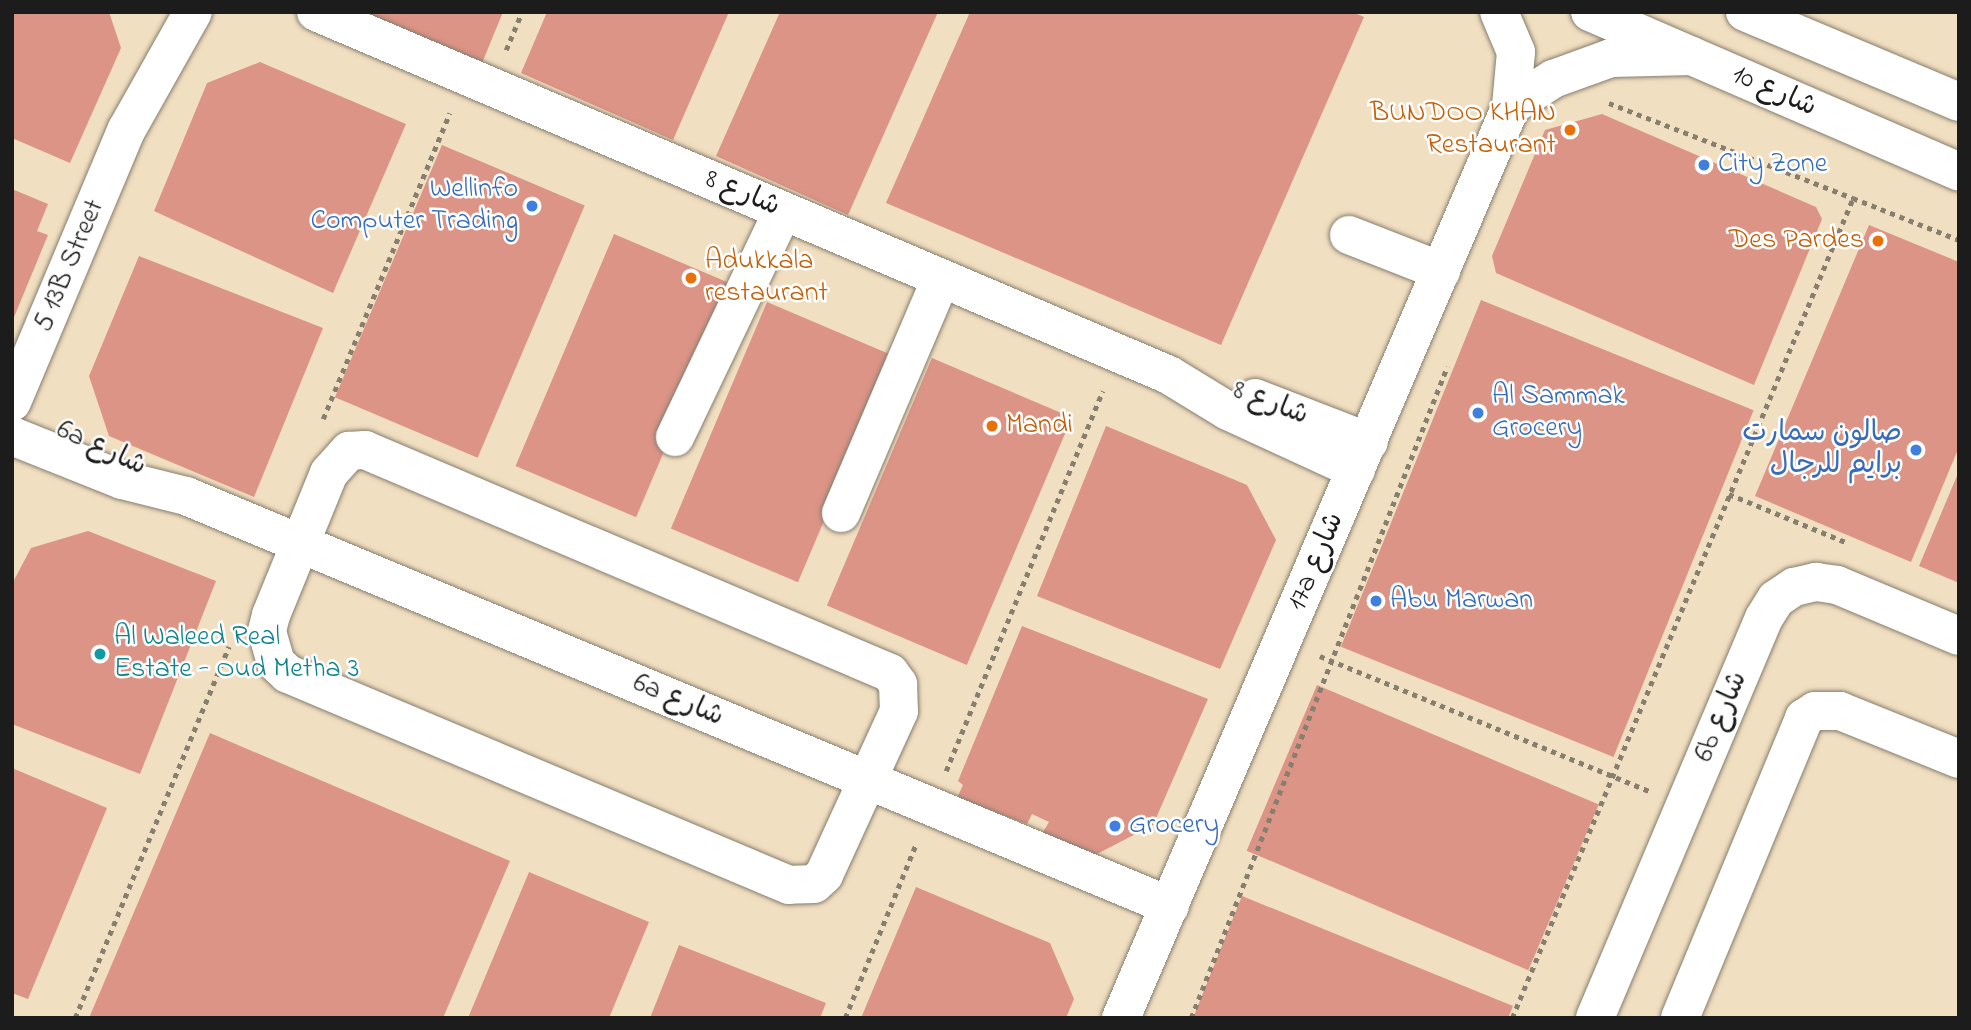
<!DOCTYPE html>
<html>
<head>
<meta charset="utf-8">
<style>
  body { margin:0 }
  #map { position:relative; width:1971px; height:1030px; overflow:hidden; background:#f1dfc1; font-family:"Indie Flower","Playpen Sans Arabic",sans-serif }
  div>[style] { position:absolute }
  .building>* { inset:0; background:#dc9487; transform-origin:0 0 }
  .path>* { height:4.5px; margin-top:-2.25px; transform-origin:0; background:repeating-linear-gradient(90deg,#867e6e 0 5px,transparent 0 10px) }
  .roads { filter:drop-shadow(0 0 2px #867e6e) drop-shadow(0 0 2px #867e6e) }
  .minor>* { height:38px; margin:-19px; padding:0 19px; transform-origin:19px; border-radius:19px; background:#fff }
  .major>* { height:38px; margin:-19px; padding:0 19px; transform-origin:19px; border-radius:19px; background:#fff }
  .dots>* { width:19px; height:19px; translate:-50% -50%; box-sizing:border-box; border:4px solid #fff; border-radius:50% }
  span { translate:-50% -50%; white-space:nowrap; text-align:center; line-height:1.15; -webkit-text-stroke:5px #fff; paint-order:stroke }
  .street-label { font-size:28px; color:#1c1c1c }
  .food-label { font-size:28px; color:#c56008 }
  .right { translate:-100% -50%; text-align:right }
  .left { translate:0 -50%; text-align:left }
  .shop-label { font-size:28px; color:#366cbe }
  .culture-label { font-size:28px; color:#0d838f }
  .frame { position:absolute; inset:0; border:14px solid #1c1c1c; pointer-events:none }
</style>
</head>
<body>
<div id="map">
  <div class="building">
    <div style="clip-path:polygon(12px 12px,109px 12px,121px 48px,70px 163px,12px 138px)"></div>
    <div style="clip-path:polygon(364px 12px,503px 12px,482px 63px)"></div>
    <div style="clip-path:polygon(547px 12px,729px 12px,673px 140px,521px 73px)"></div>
    <div style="clip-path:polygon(780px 12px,938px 12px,848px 215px,716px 156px)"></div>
    <div style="clip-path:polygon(970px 12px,1352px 12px,1364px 17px,1221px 345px,886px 203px)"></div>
    <div style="clip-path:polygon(260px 62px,406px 124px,333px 293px,154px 211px,207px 83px)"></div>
    <div style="clip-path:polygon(1602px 114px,1816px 207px,1822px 219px,1754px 385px,1496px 273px,1492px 256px,1545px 130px)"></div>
    <div style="left:442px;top:145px;width:155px;height:274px;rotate:23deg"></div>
    <div style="clip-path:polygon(12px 189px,48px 204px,37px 231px,48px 235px,12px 322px)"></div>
    <div style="clip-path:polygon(1869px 225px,1959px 262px,1959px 447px,1911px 562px,1755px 496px)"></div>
    <div style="left:614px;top:234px;width:131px;height:252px;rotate:23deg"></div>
    <div style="clip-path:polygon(139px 256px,323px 328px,254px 497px,109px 436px,89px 376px)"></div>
    <div style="left:1481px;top:300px;width:294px;height:374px;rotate:22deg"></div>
    <div style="left:767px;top:302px;width:138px;height:246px;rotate:23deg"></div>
    <div style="left:932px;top:358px;width:152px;height:269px;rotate:23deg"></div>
    <div style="clip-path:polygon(1106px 426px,1247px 485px,1276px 540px,1220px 669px,1037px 596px)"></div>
    <div style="clip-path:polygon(1959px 471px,1959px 583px,1919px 566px)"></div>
    <div style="clip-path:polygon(88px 531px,216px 581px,140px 774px,12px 724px,12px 584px,31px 548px)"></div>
    <div style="clip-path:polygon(1022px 626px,1208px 699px,1153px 825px,1095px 855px,1042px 834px,1049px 822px,1032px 814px,1027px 824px,957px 798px,963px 785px,958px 781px)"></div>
    <div style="left:1317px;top:685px;width:306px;height:180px;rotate:23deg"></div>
    <div style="clip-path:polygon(210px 733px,510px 861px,443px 1018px,89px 1018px)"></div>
    <div style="clip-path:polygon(12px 768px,107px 808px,28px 999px,12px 993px)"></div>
    <div style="clip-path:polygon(529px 872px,649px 922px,609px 1018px,468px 1018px)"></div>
    <div style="clip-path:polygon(916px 887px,1050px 943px,1074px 999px,1066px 1018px,861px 1018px)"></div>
    <div style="clip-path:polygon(1242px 896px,1513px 1006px,1508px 1018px,1193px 1018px)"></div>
    <div style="clip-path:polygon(679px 945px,826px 1003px,820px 1018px,650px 1018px)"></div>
  </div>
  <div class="path">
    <div style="left:506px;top:50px;width:41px;rotate:-67.2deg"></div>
    <div style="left:1609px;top:103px;width:262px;rotate:21.3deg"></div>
    <div style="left:323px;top:419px;width:331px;rotate:-67.5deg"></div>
    <div style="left:1729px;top:494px;width:129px;rotate:22.4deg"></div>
    <div style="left:1320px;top:656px;width:356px;rotate:22.3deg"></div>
    <div style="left:946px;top:771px;width:411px;rotate:-67.6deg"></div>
    <div style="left:75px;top:1018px;width:402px;rotate:-67.5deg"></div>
    <div style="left:845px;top:1018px;width:188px;rotate:-67.8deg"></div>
    <div style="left:1191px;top:1018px;width:700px;rotate:-68.53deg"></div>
    <div style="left:1512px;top:1018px;width:888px;rotate:-67.42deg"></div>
    <div style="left:1853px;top:198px;width:114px;rotate:21.6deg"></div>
  </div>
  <div class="roads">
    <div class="minor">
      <div style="left:316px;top:12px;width:927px;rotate:23.05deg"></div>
      <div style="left:1169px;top:375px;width:69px;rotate:31.4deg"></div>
      <div style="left:1228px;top:411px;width:141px;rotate:24.7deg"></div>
      <div style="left:1511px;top:106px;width:50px;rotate:-32.7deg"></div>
      <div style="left:1553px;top:79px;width:62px;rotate:-19.9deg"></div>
      <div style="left:1611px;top:58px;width:81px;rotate:-1.4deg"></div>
      <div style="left:1349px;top:235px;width:99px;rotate:21.4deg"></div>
      <div style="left:1255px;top:398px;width:122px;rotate:21.1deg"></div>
      <div style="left:12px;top:402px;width:296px;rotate:-67.2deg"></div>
      <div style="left:127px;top:129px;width:134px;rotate:-60.6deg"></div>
      <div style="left:12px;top:436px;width:118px;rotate:21.8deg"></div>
      <div style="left:122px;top:480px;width:66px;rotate:14deg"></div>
      <div style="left:186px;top:496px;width:1066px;rotate:22.62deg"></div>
      <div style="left:675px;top:437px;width:250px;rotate:-64.5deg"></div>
      <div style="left:365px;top:450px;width:570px;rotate:23.01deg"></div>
      <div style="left:890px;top:673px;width:14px;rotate:54deg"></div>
      <div style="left:898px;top:684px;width:27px;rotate:88deg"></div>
      <div style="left:899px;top:711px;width:180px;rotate:114.6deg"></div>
      <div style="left:824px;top:875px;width:13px;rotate:138deg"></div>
      <div style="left:814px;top:884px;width:25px;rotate:178deg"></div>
      <div style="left:789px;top:885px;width:544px;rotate:-157.16deg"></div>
      <div style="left:288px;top:674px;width:16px;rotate:-137deg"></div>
      <div style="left:276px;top:663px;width:33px;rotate:-106deg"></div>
      <div style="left:267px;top:631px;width:16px;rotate:-76deg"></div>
      <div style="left:271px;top:615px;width:153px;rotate:-67.8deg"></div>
      <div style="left:329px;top:473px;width:30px;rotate:-48deg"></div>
      <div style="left:349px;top:451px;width:16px;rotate:-4deg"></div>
      <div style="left:841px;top:513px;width:254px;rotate:-66.9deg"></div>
      <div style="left:1121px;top:1018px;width:992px;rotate:-66.85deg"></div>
      <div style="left:1511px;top:106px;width:54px;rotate:-84.7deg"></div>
      <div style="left:1516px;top:52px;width:43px;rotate:-113deg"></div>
      <div style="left:1595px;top:1018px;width:434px;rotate:-67.1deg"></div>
      <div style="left:1764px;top:618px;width:22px;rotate:-58deg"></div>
      <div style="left:1776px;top:599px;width:22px;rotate:-34deg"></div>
      <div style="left:1794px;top:587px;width:23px;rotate:-13deg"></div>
      <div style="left:1816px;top:582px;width:21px;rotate:8deg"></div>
      <div style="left:1837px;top:585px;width:132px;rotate:22.7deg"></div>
      <div style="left:1680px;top:1018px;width:325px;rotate:-67.5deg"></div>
      <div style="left:1804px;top:718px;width:13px;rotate:-32deg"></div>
      <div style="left:1815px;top:711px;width:25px"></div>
      <div style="left:1840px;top:711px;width:128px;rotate:22deg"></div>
    </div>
    <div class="major">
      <div style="left:1590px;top:12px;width:402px;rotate:23.4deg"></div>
      <div style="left:1745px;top:12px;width:232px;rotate:22.8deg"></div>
    </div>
  </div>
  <div class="dots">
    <div style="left:1570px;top:130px;background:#e8710a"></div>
    <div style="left:1704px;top:165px;background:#3f7fe0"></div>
    <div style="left:532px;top:206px;background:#3f7fe0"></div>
    <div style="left:1878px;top:241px;background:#e8710a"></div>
    <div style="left:691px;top:278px;background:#e8710a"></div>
    <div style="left:1478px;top:413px;background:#3f7fe0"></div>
    <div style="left:992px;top:426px;background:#e8710a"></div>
    <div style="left:1916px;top:450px;background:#3f7fe0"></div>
    <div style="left:1376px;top:601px;background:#3f7fe0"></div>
    <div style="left:100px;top:654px;background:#0f9aa8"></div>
    <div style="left:1115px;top:826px;background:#3f7fe0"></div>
  </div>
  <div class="street-label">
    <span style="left:1774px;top:92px;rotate:24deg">شارع 10</span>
    <span style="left:742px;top:194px;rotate:23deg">شارع 8</span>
    <span style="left:70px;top:266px;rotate:-67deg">5 13B Street</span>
    <span style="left:1270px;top:404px;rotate:21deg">شارع 8</span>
    <span style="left:101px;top:449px;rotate:25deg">6a شارع</span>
    <span style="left:1317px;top:562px;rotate:-67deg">17a شارع</span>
    <span style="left:678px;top:701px;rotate:23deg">6a شارع</span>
    <span style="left:1722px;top:717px;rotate:-67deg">6b شارع</span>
  </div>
  <div class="food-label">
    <span class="right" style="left:1556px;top:130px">BUNDOO KHAN<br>Restaurant</span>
    <span class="right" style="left:1864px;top:241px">Des Pardes</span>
    <span class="left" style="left:705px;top:278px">Adukkala<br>restaurant</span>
    <span class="left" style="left:1006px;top:426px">Mandi</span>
  </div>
  <div class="shop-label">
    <span class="left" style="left:1718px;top:165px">City Zone</span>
    <span class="right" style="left:518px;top:206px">Wellinfo<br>Computer Trading</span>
    <span class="left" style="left:1492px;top:413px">Al Sammak<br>Grocery</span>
    <span class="right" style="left:1902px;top:450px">صالون سمارت<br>برايم للرجال</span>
    <span class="left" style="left:1390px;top:601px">Abu Marwan</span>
    <span class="left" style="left:1129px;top:826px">Grocery</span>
  </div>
  <div class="culture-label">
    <span class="left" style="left:114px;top:654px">Al Waleed Real<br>Estate - Oud Metha 3</span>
  </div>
  <div class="frame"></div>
</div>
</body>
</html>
